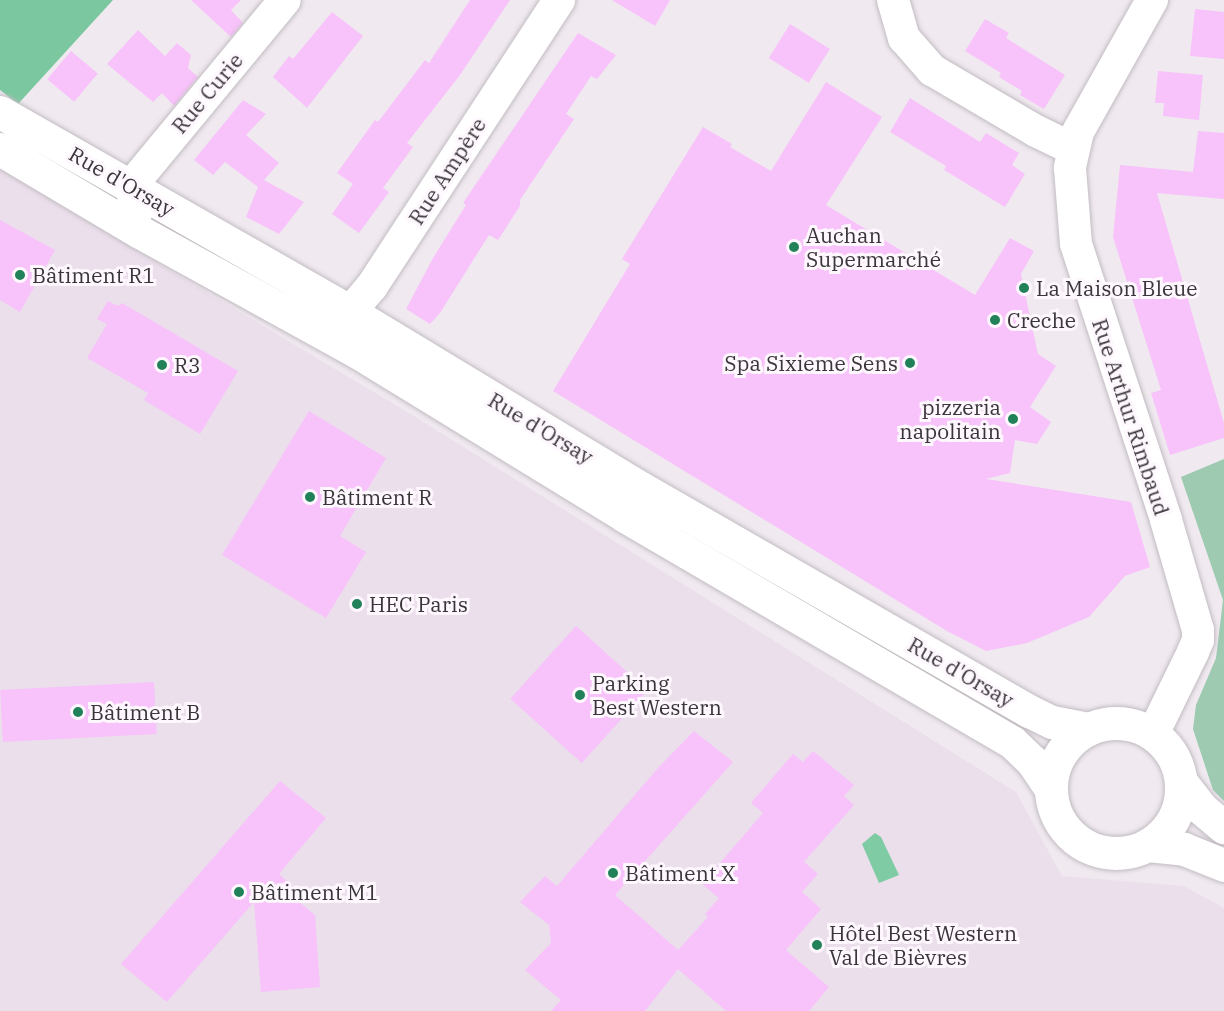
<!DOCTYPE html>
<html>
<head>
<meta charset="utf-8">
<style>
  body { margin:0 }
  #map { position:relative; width:1224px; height:1011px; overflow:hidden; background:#f0eaf0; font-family:"IBM Plex Serif",serif }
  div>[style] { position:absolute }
  .built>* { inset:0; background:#ebdfec }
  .green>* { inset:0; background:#9dcab1 }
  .forest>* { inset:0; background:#7bc7a0 }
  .water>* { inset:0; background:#7fcba3 }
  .building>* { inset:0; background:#f8c2fa; transform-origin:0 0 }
  .roads { filter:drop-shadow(0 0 2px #c2bcc2) drop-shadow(0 0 2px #c2bcc2) }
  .street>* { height:32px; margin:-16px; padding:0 16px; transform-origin:16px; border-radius:16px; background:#fff }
  .secondary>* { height:33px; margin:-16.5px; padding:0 16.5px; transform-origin:16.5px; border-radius:16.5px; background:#fff }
  .secondary>.ring { margin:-16.5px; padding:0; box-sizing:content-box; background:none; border:33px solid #fff; border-radius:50% }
  .dots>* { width:16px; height:16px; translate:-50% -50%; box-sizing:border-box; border:3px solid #fef7fe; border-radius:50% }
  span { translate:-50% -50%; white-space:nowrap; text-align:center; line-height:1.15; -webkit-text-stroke:6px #fef7fe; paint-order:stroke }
  .street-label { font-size:21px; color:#393639 }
  .poi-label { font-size:21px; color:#393639 }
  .left { translate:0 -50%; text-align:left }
  .right { translate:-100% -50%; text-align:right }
</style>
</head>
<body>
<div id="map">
  <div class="built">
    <div style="clip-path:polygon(0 169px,414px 416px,1016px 792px,1062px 876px,1184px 886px,1224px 908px,1224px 1011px,0 1011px)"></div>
  </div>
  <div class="green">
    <div style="clip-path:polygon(1224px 459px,1224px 801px,1213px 790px,1193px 729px,1196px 705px,1216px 658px,1223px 600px,1181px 477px)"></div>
  </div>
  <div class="forest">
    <div style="clip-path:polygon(0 0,113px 0,18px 104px,0 90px)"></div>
  </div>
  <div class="water">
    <div style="clip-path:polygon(875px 833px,881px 837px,899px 875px,879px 883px,862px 844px)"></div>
  </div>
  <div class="building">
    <div style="clip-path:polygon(191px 0,241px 0,231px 10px,243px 23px,231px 37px)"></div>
    <div style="clip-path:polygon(470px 0,510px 0,460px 75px,407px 143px,413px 147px,383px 188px,389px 192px,359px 233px,332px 214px,353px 184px,337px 173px,375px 120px,378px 122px,425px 60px,429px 63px)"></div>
    <div style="clip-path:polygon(612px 0,670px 0,655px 26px)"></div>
    <div style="clip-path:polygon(1195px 9px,1224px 12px,1224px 59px,1190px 56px)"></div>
    <div style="clip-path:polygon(332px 12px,363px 36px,307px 108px,273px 77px,289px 56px,293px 59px)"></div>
    <div style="clip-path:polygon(985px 19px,1009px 33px,1006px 38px,1065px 75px,1044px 109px,1020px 95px,1022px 91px,999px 77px,1001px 73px,965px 51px)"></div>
    <div style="left:790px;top:24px;width:47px;height:40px;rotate:32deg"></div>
    <div style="clip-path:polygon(138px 30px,165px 56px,177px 43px,191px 55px,188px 68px,198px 77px,174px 106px,162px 93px,153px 102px,107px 64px)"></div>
    <div style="clip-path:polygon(578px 33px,616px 55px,597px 79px,591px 76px,566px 114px,574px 119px,520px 200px,520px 206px,498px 240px,489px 235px,440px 313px,430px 324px,406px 309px,433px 258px,466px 205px,463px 203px)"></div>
    <div style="left:71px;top:51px;width:35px;height:37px;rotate:40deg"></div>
    <div style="clip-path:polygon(1158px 71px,1203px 75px,1199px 120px,1163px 116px,1164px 103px,1155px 103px)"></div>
    <div style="clip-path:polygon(826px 82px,882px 117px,826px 205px,975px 295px,1010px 238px,1034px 251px,1021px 274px,1038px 354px,1056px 366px,1030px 407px,1051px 422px,1037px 444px,1015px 440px,1010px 473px,986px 479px,1131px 502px,1150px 567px,1125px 576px,1089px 617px,1027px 643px,986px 651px,947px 631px,553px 391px,630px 264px,622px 259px,703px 127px,732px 144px,730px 147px,771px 171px)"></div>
    <div style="clip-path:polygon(910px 98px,980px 142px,986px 133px,1019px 153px,1012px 165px,1025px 174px,1005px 207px,944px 170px,946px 166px,890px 132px)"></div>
    <div style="clip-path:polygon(243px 100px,266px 114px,246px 135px,279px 163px,264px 180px,304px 202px,279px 234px,246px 217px,258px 187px,225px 162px,213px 175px,194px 160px)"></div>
    <div style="clip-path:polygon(1198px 131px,1224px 133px,1224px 199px,1157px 193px,1224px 423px,1224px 438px,1170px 455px,1151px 393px,1161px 390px,1113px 237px,1120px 165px,1193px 172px)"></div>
    <div style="clip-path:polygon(0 220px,55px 250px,20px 312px,0 300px)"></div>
    <div style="clip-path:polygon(108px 301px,118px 306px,122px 303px,238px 371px,200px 434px,144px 400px,148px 393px,87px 358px,107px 324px,97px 319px)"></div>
    <div style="clip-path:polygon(309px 411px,386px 458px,340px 536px,366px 552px,326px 618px,222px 555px)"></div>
    <div style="left:576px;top:626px;width:96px;height:98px;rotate:42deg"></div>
    <div style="left:154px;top:682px;width:52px;height:154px;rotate:87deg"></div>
    <div style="clip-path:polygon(694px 731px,733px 762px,615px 895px,678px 950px,708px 917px,705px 914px,719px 898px,702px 884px,763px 813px,751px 803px,793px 754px,803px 762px,813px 751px,854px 785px,844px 796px,854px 805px,804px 862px,818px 874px,802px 892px,821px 909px,786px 950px,829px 987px,809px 1011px,726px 1011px,678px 969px,645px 1011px,551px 1011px,561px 1000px,525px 970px,551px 943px,549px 925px,520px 902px,545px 876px,557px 886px,657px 769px)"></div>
    <div style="clip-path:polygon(280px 781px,326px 818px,279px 874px,297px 890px,291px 895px,315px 915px,320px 987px,261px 992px,254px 902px,167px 1002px,121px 964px)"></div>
  </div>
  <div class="roads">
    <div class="street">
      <div style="left:893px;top:0;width:40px;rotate:74deg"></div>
      <div style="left:904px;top:38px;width:43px;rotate:48.8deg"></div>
      <div style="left:932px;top:70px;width:121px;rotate:30.4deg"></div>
      <div style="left:1036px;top:131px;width:41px;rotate:25.9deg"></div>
      <div style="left:1152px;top:0;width:151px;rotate:119.3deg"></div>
      <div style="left:1078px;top:132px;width:37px;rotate:103deg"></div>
      <div style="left:1070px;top:168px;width:76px;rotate:85.5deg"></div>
      <div style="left:1076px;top:244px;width:290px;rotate:71.9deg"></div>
      <div style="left:1166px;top:520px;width:115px;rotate:73.8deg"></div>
      <div style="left:1198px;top:630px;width:10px;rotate:90deg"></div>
      <div style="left:1198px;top:640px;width:13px;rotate:113deg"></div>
      <div style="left:1193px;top:652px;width:91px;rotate:116deg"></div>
      <div style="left:136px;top:213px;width:27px;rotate:-100deg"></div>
      <div style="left:131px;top:186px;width:241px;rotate:-50.4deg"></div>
      <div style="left:333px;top:332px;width:60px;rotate:-49.7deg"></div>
      <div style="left:372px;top:286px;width:342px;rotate:-56.8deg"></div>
    </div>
    <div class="secondary">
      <div style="left:0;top:112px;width:403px;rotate:29.7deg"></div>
      <div style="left:350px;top:312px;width:340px;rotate:31.2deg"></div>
      <div style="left:641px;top:488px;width:448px;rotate:29.9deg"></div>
      <div style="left:1029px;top:711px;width:25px;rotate:26deg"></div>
      <div style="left:1052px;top:722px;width:37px;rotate:11deg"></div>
      <div style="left:0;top:149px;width:163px;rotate:30.7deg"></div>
      <div style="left:140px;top:232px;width:247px;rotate:28.9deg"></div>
      <div style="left:356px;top:351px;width:316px;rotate:31.5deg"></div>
      <div style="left:625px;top:516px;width:448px;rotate:30.3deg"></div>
      <div style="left:1012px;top:742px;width:28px;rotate:44deg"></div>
      <div style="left:1032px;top:761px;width:34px;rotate:56deg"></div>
      <div class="ring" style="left:1051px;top:723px;width:97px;height:97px"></div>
      <div style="left:1181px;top:782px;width:33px;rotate:52deg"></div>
      <div style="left:1201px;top:808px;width:30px;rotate:40deg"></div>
      <div style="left:1148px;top:845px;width:36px;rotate:6deg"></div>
      <div style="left:1184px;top:849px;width:43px;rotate:21.8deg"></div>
    </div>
  </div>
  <div class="dots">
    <div style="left:794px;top:247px;background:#218159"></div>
    <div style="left:20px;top:275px;background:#218159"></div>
    <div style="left:1024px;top:288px;background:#218159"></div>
    <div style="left:995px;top:320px;background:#218159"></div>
    <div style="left:910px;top:363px;background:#218159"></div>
    <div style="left:162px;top:365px;background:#218159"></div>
    <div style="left:1013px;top:419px;background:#218159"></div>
    <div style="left:310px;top:497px;background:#218159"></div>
    <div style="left:357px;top:604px;background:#218159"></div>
    <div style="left:580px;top:695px;background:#218159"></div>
    <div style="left:78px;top:712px;background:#218159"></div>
    <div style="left:613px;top:873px;background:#218159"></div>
    <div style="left:239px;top:892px;background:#218159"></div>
    <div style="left:817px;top:945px;background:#218159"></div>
  </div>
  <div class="street-label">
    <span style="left:207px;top:93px;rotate:-50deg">Rue Curie</span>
    <span style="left:447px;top:171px;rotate:-57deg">Rue Ampère</span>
    <span style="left:122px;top:181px;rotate:30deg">Rue d'Orsay</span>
    <span style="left:1131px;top:417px;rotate:72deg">Rue Arthur Rimbaud</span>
    <span style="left:541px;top:428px;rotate:31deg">Rue d'Orsay</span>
    <span style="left:961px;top:672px;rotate:30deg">Rue d'Orsay</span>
  </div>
  <div class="poi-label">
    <span class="left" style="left:806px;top:247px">Auchan<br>Supermarché</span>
    <span class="left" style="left:32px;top:275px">Bâtiment R1</span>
    <span class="left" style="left:1036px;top:288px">La Maison Bleue</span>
    <span class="left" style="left:1007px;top:320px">Creche</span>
    <span class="right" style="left:898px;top:363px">Spa Sixieme Sens</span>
    <span class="left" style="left:174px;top:365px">R3</span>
    <span class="right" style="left:1001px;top:419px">pizzeria<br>napolitain</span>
    <span class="left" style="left:322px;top:497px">Bâtiment R</span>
    <span class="left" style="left:369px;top:604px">HEC Paris</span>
    <span class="left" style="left:592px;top:695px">Parking<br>Best Western</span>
    <span class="left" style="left:90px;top:712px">Bâtiment B</span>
    <span class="left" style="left:625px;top:873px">Bâtiment X</span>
    <span class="left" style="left:251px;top:892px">Bâtiment M1</span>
    <span class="left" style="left:829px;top:945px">Hôtel Best Western<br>Val de Bièvres</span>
  </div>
</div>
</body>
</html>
